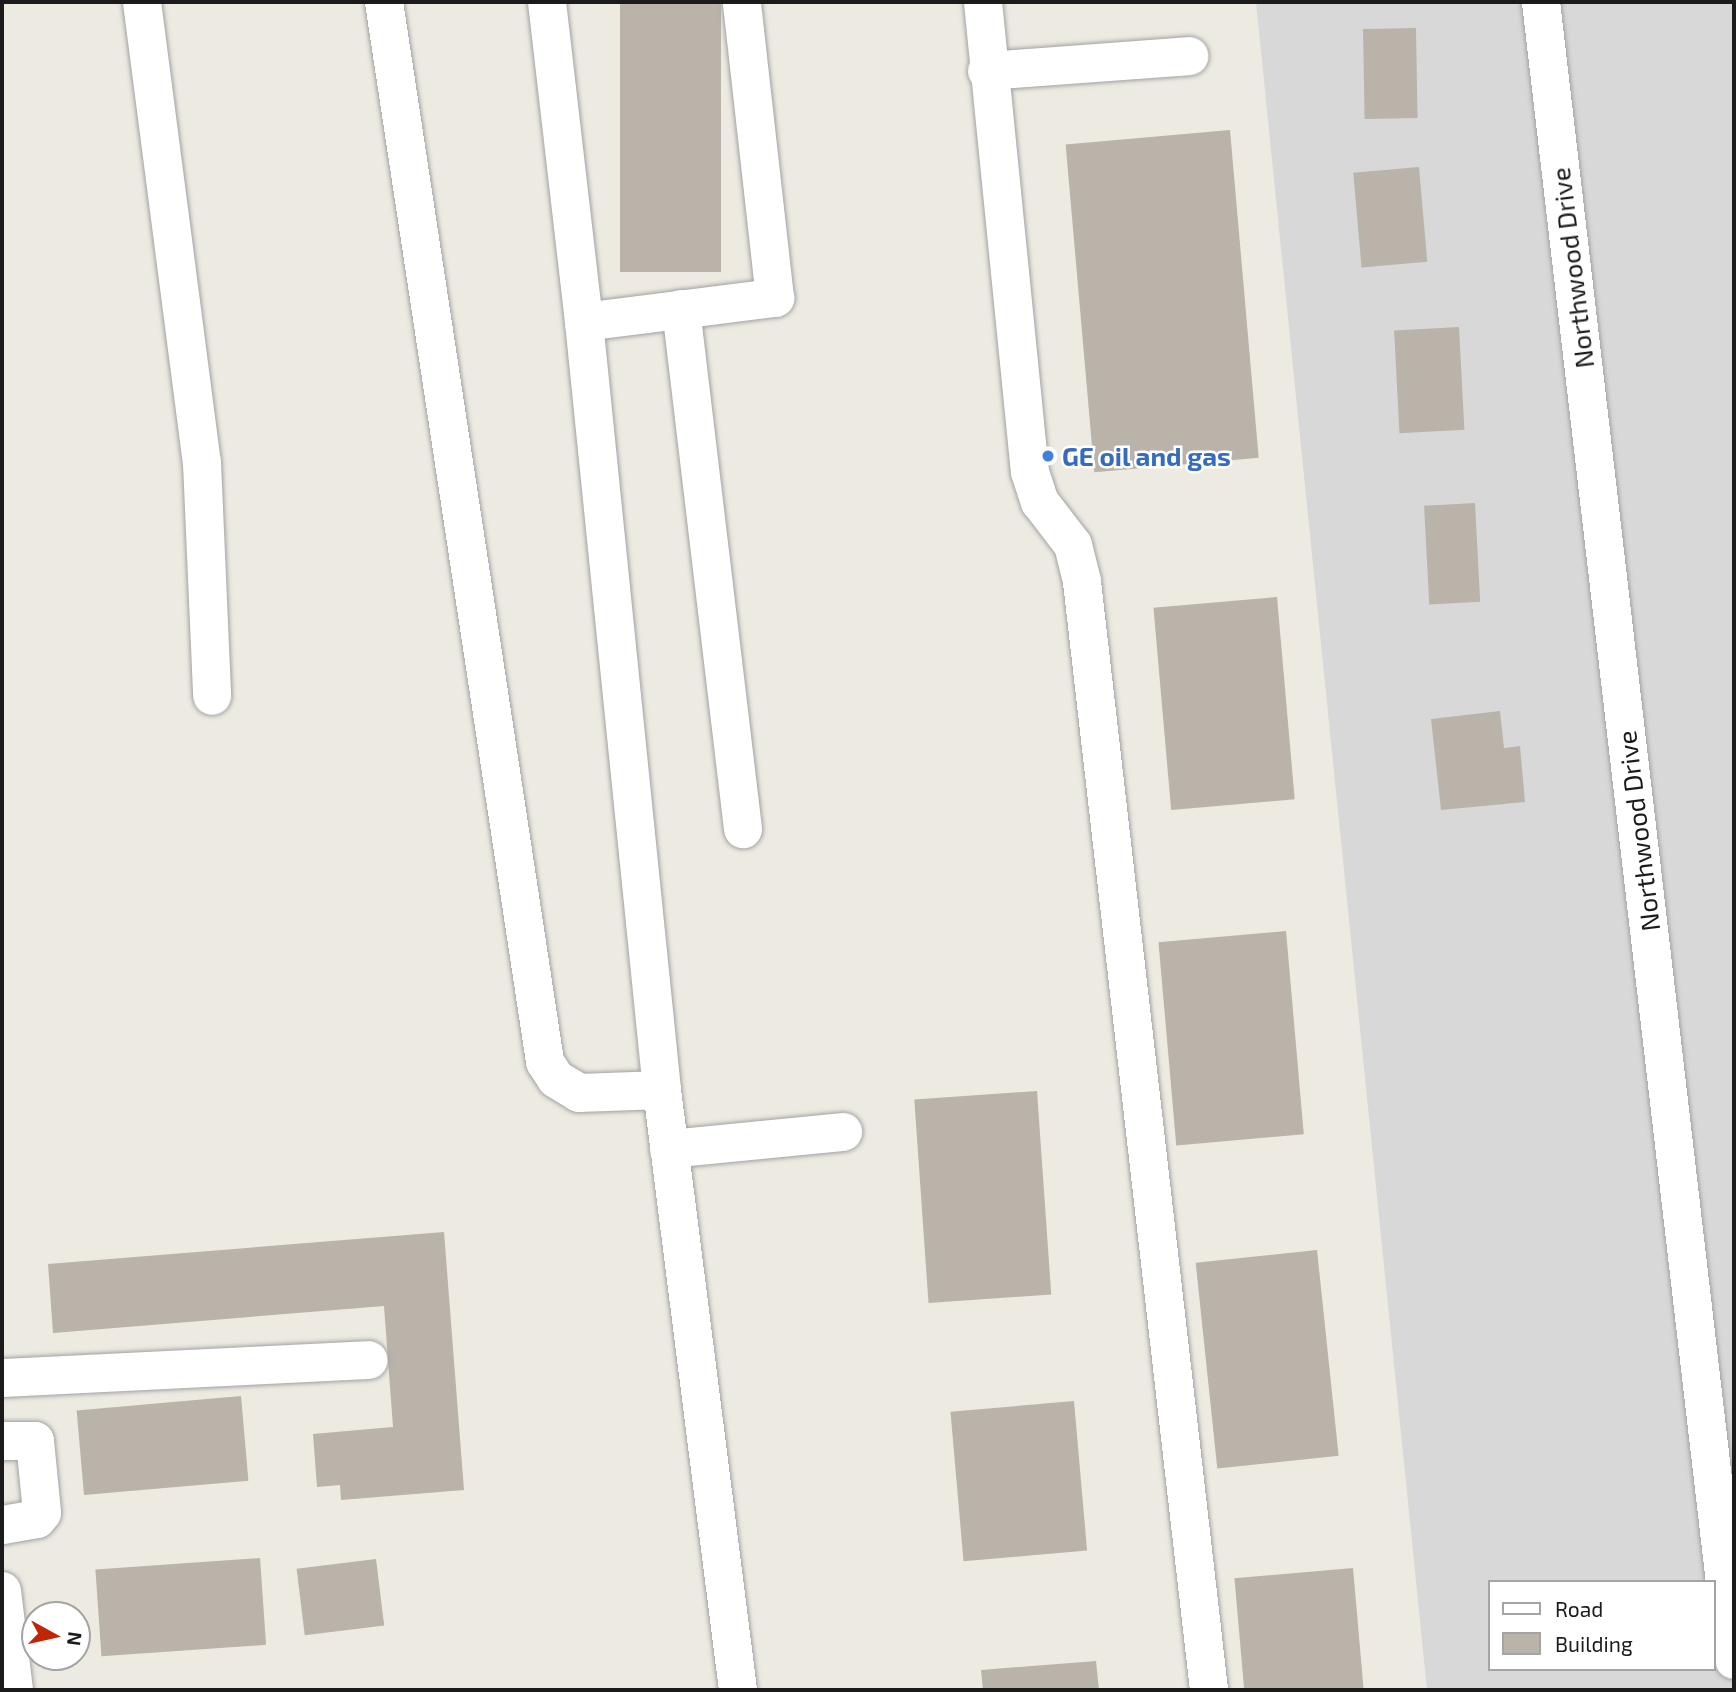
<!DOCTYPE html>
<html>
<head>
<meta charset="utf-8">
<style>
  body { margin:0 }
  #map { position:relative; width:1736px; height:1692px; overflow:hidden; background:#eceae1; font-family:"Exo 2",sans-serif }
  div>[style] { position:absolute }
  .residential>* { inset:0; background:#d9d8d8 }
  .building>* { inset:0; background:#b9b3aa; transform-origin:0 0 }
  .roads { filter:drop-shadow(0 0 2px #a2a2a2) drop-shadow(0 0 2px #a2a2a2) }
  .minor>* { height:38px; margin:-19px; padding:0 19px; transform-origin:19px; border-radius:19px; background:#fff }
  .dots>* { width:19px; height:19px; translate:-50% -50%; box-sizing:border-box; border:4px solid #fff; border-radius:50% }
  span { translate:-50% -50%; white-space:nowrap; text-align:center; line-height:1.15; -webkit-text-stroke:5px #fff; paint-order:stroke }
  .street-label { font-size:26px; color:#1b1b1b }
  .shop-label { font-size:26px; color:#366cbe; font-weight:700 }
  .left { translate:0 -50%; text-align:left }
  .frame { position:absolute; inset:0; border:4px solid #1b1b1b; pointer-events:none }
  .legend { position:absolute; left:1488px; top:1580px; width:228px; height:91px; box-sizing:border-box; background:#fff; border:2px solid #a4a4a4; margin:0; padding:9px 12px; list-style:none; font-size:21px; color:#1b1b1b }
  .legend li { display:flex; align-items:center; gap:14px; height:35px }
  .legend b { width:35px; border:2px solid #a4a4a4 }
  .north { position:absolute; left:21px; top:1601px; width:70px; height:70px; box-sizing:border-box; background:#fff; border:2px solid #a4a4a4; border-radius:50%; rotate:98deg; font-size:19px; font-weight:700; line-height:28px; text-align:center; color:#1b1b1b }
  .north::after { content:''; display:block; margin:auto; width:24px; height:32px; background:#c02606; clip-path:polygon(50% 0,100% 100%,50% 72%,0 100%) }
</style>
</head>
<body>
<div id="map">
  <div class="residential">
    <div style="clip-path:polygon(evenodd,1256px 2px,1734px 2px,1734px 1690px,1427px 1690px,1256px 2px,1489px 1582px,1713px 1582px,1713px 1669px,1489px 1669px,1489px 1582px)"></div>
  </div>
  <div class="building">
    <div style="left:620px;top:2px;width:101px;height:270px"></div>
    <div style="left:1416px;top:28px;width:90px;height:53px;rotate:89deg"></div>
    <div style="left:1230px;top:130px;width:329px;height:165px;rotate:85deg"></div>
    <div style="left:1419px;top:167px;width:95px;height:66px;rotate:85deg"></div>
    <div style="left:1459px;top:327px;width:103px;height:65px;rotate:87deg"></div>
    <div style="left:1475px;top:503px;width:99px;height:51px;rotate:87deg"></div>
    <div style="left:1277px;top:597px;width:203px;height:124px;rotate:85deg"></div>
    <div style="clip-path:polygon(1500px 711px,1504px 748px,1520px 746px,1525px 802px,1441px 810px,1431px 719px)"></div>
    <div style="left:1286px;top:931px;width:204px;height:128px;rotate:85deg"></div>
    <div style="left:1037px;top:1091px;width:204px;height:123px;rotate:86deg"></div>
    <div style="clip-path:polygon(444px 1232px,464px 1490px,341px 1500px,340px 1485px,317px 1487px,313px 1434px,393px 1427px,384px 1306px,53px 1333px,48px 1264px)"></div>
    <div style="left:1317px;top:1250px;width:207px;height:122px;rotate:84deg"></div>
    <div style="left:241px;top:1396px;width:85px;height:165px;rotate:85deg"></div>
    <div style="left:1074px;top:1401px;width:150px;height:124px;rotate:85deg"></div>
    <div style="left:260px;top:1558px;width:87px;height:165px;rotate:86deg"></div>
    <div style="left:376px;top:1559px;width:67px;height:80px;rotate:83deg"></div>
    <div style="left:1353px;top:1568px;width:122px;height:119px;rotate:85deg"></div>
    <div style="clip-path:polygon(1096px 1661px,1099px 1690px,983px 1690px,981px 1670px)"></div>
  </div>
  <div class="roads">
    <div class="minor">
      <div style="left:142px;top:2px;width:465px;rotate:82.6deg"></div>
      <div style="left:202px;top:463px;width:233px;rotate:87.5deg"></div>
      <div style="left:384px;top:2px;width:1072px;rotate:81.36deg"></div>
      <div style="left:545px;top:1062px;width:20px;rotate:57deg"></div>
      <div style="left:556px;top:1079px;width:27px;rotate:31deg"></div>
      <div style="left:579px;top:1093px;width:83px;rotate:-2.1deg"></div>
      <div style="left:662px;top:1090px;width:605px;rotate:82.78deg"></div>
      <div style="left:547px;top:2px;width:322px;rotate:83.4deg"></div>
      <div style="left:584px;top:322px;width:193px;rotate:-7.2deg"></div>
      <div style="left:775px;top:298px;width:298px;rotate:-96.4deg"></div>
      <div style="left:983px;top:2px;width:472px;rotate:84.3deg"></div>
      <div style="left:1030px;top:472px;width:32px;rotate:72deg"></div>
      <div style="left:1040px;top:502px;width:54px;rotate:52.5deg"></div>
      <div style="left:1073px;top:545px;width:38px;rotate:76deg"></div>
      <div style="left:1082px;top:582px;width:1115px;rotate:83.46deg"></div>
      <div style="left:1541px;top:2px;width:1669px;rotate:83.36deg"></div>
      <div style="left:987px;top:71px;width:203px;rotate:-4.2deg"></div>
      <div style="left:681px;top:309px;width:524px;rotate:83.2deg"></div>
      <div style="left:584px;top:322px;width:772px;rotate:84.2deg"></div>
      <div style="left:669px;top:1149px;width:175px;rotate:-5.6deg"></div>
      <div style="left:2px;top:1378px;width:367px;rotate:-2.8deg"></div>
      <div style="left:2px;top:1441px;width:33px"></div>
      <div style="left:35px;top:1441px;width:72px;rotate:84.4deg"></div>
      <div style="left:42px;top:1513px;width:8px;rotate:130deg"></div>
      <div style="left:37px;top:1519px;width:36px;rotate:170deg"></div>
      <div style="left:2px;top:1591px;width:100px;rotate:83.1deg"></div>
    </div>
  </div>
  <div class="dots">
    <div style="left:1048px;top:456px;background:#3f7fe0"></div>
  </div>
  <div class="street-label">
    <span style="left:1572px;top:268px;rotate:-97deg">Northwood Drive</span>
    <span style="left:1638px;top:831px;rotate:-97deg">Northwood Drive</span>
  </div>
  <div class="shop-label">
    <span class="left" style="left:1062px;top:456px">GE oil and gas</span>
  </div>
  <div class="frame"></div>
  <ul class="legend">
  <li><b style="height:9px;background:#fff"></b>Road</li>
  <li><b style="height:19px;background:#b9b3aa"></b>Building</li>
  </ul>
  <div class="north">N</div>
</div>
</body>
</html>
